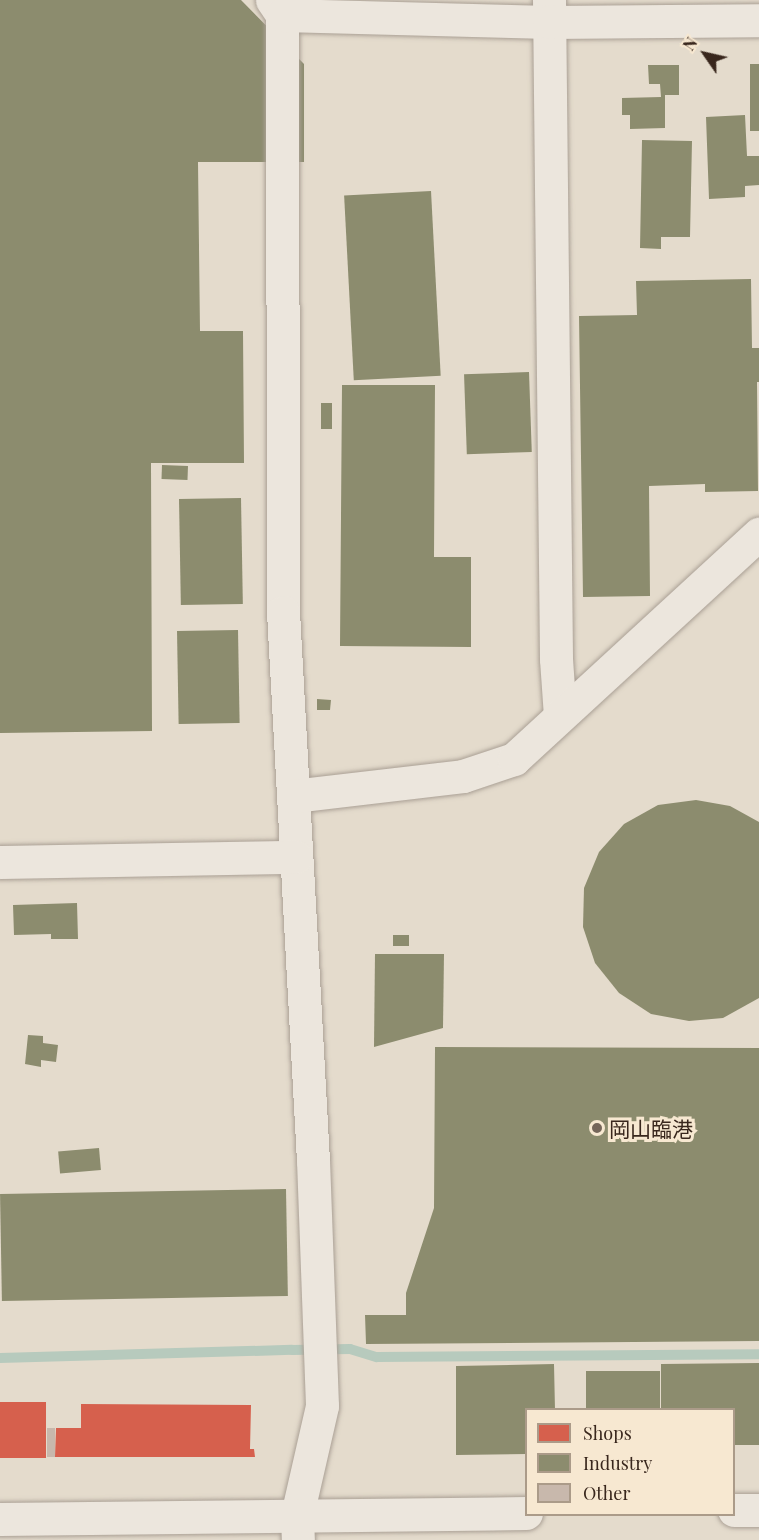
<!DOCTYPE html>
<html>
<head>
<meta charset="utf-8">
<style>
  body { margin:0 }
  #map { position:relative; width:759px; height:1540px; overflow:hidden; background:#e4dbcc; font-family:"Playfair Display","Noto Sans JP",serif }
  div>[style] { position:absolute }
  .shops>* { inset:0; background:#d6604d; transform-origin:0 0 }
  .industry>* { inset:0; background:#8c8c6e; transform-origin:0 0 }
  .stream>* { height:10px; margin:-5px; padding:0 5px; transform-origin:5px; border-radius:5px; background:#b7cabd }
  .building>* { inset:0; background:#c8b8ac; transform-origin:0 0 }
  .roads { filter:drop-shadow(0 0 2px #aaa095) drop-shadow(0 0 2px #aaa095) }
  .minor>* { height:33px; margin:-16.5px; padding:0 16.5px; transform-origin:16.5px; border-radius:16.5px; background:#ece6dd }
  .dots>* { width:16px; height:16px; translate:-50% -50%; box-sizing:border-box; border:3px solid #f7e8d1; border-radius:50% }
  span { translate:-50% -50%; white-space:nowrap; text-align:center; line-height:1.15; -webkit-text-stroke:6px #f7e8d1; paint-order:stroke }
  .poi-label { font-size:21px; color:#39271d }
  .left { translate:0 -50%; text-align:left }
  .legend { position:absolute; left:525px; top:1408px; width:210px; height:108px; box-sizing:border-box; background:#f7e8d1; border:2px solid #ab9b89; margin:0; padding:8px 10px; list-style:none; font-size:18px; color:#39271d }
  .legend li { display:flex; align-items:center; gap:12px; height:30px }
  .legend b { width:30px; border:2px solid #ab9b89 }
  .north { position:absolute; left:675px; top:24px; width:60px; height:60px; -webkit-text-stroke:4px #f7e8d1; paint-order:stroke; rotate:304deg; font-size:16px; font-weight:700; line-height:24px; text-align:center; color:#39271d }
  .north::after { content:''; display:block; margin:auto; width:21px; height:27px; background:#39271d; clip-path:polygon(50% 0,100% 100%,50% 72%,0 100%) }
</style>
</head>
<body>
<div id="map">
  <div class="shops">
    <div style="left:0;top:1402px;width:46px;height:56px"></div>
    <div style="clip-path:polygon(81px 1404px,251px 1405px,250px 1449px,254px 1449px,255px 1457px,55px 1457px,56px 1428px,81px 1428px)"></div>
  </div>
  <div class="industry">
    <div style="clip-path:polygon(0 0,241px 0,304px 64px,304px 162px,198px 162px,200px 331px,243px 331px,244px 463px,151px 463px,152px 731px,0 733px)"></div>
    <div style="left:750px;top:64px;width:9px;height:67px"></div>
    <div style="clip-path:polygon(648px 65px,679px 65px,679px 95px,665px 95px,665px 128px,630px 129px,630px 115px,622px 115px,622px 98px,661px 97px,660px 84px,649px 84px)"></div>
    <div style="clip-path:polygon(745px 115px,747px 156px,759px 156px,759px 185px,745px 186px,745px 197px,709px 199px,706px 117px)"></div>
    <div style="clip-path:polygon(642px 140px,692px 141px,690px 237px,661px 237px,661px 249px,640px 248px)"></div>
    <div style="left:431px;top:191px;width:185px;height:87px;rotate:87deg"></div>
    <div style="clip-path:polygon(751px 279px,752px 348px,759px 348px,759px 382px,757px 382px,758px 491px,705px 492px,705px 484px,649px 486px,650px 596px,583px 597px,579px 316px,637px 315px,636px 281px)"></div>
    <div style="left:529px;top:372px;width:80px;height:65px;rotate:88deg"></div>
    <div style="clip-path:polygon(342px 385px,435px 385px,434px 557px,471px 557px,471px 647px,340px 646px)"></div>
    <div style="left:321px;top:403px;width:11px;height:26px"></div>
    <div style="left:162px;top:465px;width:26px;height:14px;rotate:2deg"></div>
    <div style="left:241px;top:498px;width:106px;height:62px;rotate:89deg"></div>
    <div style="left:238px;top:630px;width:93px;height:61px;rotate:89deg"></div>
    <div style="clip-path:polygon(317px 699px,331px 700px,330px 710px,317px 710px)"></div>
    <div style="clip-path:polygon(696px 800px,730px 806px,759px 822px,759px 998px,723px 1018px,689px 1021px,651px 1014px,619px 993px,595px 963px,583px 927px,584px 888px,599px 852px,624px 824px,658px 805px)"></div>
    <div style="clip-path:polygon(77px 903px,78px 939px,51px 939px,51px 934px,14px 935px,13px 905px)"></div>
    <div style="left:393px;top:935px;width:16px;height:11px"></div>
    <div style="clip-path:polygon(375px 954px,444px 954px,443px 1028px,374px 1047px)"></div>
    <div style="clip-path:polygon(28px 1035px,43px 1036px,43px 1043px,58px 1045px,56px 1062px,41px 1060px,41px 1067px,25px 1064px)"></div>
    <div style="clip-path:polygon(435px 1047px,759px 1048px,759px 1341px,366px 1344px,365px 1315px,406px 1315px,406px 1293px,434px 1208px)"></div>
    <div style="left:99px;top:1148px;width:22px;height:41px;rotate:85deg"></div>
    <div style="left:286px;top:1189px;width:107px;height:286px;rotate:89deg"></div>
    <div style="clip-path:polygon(759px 1363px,759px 1445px,734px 1445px,734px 1410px,661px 1410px,661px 1364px)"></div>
    <div style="clip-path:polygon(554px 1364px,555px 1410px,526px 1410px,526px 1454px,456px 1455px,456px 1366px)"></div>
    <div style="left:660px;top:1371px;width:39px;height:74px;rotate:90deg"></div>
  </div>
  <div class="stream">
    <div style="left:0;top:1358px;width:292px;rotate:-1.6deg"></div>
    <div style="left:292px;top:1350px;width:58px;rotate:-1deg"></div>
    <div style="left:350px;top:1349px;width:28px;rotate:17deg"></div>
    <div style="left:377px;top:1357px;width:382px;rotate:-0.4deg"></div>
  </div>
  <div class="building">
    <div style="left:55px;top:1428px;width:29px;height:8px;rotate:90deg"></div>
  </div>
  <div class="roads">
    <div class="minor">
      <div style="left:272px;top:0;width:18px;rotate:56deg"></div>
      <div style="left:282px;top:15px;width:597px;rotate:89.9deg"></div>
      <div style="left:283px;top:612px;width:549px;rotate:86.87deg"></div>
      <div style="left:313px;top:1160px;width:246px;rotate:87.9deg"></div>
      <div style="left:322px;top:1406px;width:112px;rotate:102.9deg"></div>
      <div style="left:297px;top:1515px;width:25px;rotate:88deg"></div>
      <div style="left:549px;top:0;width:659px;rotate:89.39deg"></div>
      <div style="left:556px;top:659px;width:57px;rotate:86deg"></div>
      <div style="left:282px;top:15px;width:267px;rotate:1.5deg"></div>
      <div style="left:549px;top:22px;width:210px;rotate:-0.5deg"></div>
      <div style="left:293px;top:796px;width:171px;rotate:-6.7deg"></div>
      <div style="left:463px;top:776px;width:54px;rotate:-18.4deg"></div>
      <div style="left:514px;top:759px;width:333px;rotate:-42.6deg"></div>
      <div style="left:0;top:862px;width:296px;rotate:-1deg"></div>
      <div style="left:734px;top:1510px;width:25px"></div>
      <div style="left:0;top:1519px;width:526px;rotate:-0.65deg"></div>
    </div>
  </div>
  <div class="dots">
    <div style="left:597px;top:1128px;background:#75665a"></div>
  </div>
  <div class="poi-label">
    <span class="left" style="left:609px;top:1128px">岡山臨港</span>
  </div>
  <ul class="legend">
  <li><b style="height:16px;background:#d6604d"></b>Shops</li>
  <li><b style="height:16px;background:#8c8c6e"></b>Industry</li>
  <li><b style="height:16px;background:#c8b8ac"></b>Other</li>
  </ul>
  <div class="north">N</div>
</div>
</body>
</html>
